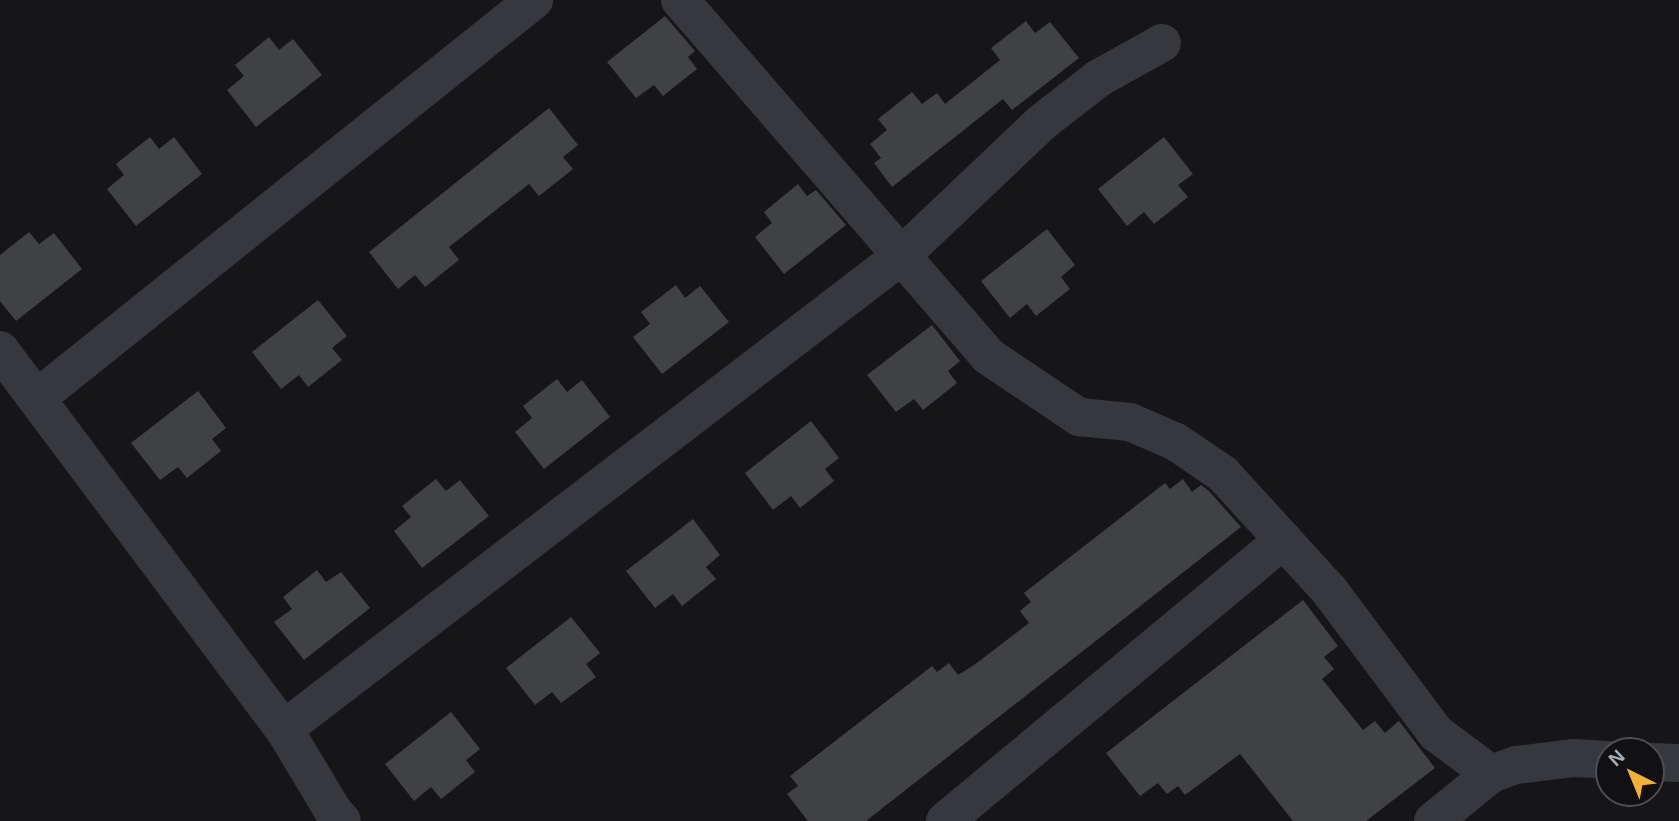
<!DOCTYPE html>
<html>
<head>
<meta charset="utf-8">
<style>
  body { margin:0 }
  #map { position:relative; width:1679px; height:821px; overflow:hidden; background:#161618; font-family:Helvetica,sans-serif }
  div>[style] { position:absolute }
  .building>* { inset:0; background:#404145 }
  .street>* { height:38px; margin:-19px; padding:0 19px; transform-origin:19px; border-radius:19px; background:#37383d }
  span { translate:-50% -50%; white-space:nowrap; text-align:center; line-height:1.15; -webkit-text-stroke:5px #111113; paint-order:stroke }
  .north { position:absolute; left:1595px; top:737px; width:70px; height:70px; box-sizing:border-box; background:#111113; border:2px solid #4d4f55; border-radius:50%; rotate:317deg; font-size:19px; font-weight:700; line-height:28px; text-align:center; color:#a8adb8 }
  .north::after { content:''; display:block; margin:auto; width:24px; height:32px; background:#f2b134; clip-path:polygon(50% 0,100% 100%,50% 72%,0 100%) }
</style>
</head>
<body>
<div id="map">
  <div class="building">
    <div style="clip-path:polygon(665px 16px,695px 51px,688px 57px,697px 69px,663px 96px,654px 85px,636px 98px,607px 62px)"></div>
    <div style="clip-path:polygon(1026px 21px,1035px 33px,1050px 22px,1079px 58px,1012px 110px,1003px 99px,892px 187px,874px 163px,881px 158px,870px 144px,887px 130px,878px 119px,912px 92px,922px 104px,937px 93px,945px 104px,1000px 60px,991px 48px)"></div>
    <div style="clip-path:polygon(269px 37px,279px 50px,293px 39px,322px 75px,256px 127px,227px 90px,244px 76px,235px 65px)"></div>
    <div style="clip-path:polygon(549px 108px,578px 145px,563px 157px,573px 169px,539px 196px,529px 184px,449px 247px,459px 260px,425px 287px,415px 275px,398px 289px,369px 252px)"></div>
    <div style="clip-path:polygon(150px 137px,159px 149px,174px 137px,202px 174px,136px 226px,107px 189px,124px 175px,116px 164px)"></div>
    <div style="clip-path:polygon(1164px 137px,1193px 174px,1178px 185px,1188px 197px,1154px 224px,1144px 212px,1127px 226px,1098px 189px)"></div>
    <div style="clip-path:polygon(798px 184px,807px 196px,816px 190px,846px 225px,784px 274px,755px 237px,772px 223px,764px 212px)"></div>
    <div style="clip-path:polygon(1047px 229px,1075px 265px,1061px 277px,1070px 289px,1036px 316px,1027px 304px,1010px 318px,981px 281px)"></div>
    <div style="clip-path:polygon(29px 232px,39px 244px,54px 233px,82px 269px,16px 321px,0 301px,0 255px)"></div>
    <div style="clip-path:polygon(676px 285px,685px 298px,700px 286px,729px 322px,662px 374px,633px 337px,650px 324px,641px 312px)"></div>
    <div style="clip-path:polygon(318px 300px,347px 336px,332px 348px,342px 360px,308px 387px,299px 375px,281px 389px,252px 352px)"></div>
    <div style="clip-path:polygon(932px 325px,960px 361px,948px 371px,957px 383px,923px 410px,914px 399px,896px 412px,867px 375px)"></div>
    <div style="clip-path:polygon(557px 379px,567px 392px,582px 380px,610px 417px,544px 469px,515px 432px,532px 418px,523px 406px)"></div>
    <div style="clip-path:polygon(198px 391px,226px 428px,212px 439px,221px 451px,187px 478px,178px 467px,160px 480px,131px 443px)"></div>
    <div style="clip-path:polygon(811px 421px,839px 458px,825px 469px,834px 481px,800px 508px,791px 496px,773px 510px,745px 473px)"></div>
    <div style="clip-path:polygon(436px 479px,446px 491px,460px 480px,489px 516px,422px 568px,394px 531px,411px 517px,402px 506px)"></div>
    <div style="clip-path:polygon(1183px 479px,1192px 492px,1201px 485px,1209px 491px,1241px 527px,866px 821px,808px 821px,787px 794px,798px 786px,790px 776px,932px 666px,937px 672px,949px 663px,958px 675px,974px 665px,1029px 623px,1020px 611px,1031px 602px,1024px 593px,1165px 483px,1170px 489px)"></div>
    <div style="clip-path:polygon(693px 519px,720px 555px,706px 567px,716px 579px,682px 606px,673px 594px,655px 608px,626px 571px)"></div>
    <div style="clip-path:polygon(317px 570px,326px 582px,341px 572px,370px 608px,304px 660px,274px 622px,292px 609px,283px 597px)"></div>
    <div style="clip-path:polygon(1303px 600px,1338px 646px,1324px 657px,1334px 669px,1322px 679px,1363px 730px,1375px 721px,1385px 733px,1399px 721px,1435px 768px,1366px 821px,1293px 821px,1240px 754px,1185px 795px,1178px 786px,1167px 794px,1158px 783px,1140px 796px,1106px 753px)"></div>
    <div style="clip-path:polygon(571px 617px,600px 653px,586px 664px,596px 677px,561px 703px,552px 692px,535px 705px,506px 668px)"></div>
    <div style="clip-path:polygon(451px 712px,480px 749px,466px 760px,475px 772px,441px 799px,431px 787px,414px 801px,385px 764px)"></div>
  </div>
  <div class="street">
    <div style="left:680px;top:0;width:471px;rotate:49.1deg"></div>
    <div style="left:988px;top:356px;width:110px;rotate:33.8deg"></div>
    <div style="left:1079px;top:417px;width:51px;rotate:5.6deg"></div>
    <div style="left:1130px;top:422px;width:50px;rotate:23.5deg"></div>
    <div style="left:1176px;top:442px;width:57px;rotate:34.2deg"></div>
    <div style="left:1223px;top:474px;width:157px;rotate:47.6deg"></div>
    <div style="left:1329px;top:590px;width:179px;rotate:53.2deg"></div>
    <div style="left:1436px;top:733px;width:69px;rotate:36.7deg"></div>
    <div style="left:1491px;top:774px;width:27px;rotate:-20deg"></div>
    <div style="left:1516px;top:765px;width:57px;rotate:-7deg"></div>
    <div style="left:1573px;top:758px;width:36px;rotate:3deg"></div>
    <div style="left:0;top:350px;width:474px;rotate:53.2deg"></div>
    <div style="left:284px;top:729px;width:96px;rotate:59.1deg"></div>
    <div style="left:333px;top:811px;width:13px;rotate:48deg"></div>
    <div style="left:37px;top:398px;width:637px;rotate:-38.69deg"></div>
    <div style="left:284px;top:729px;width:777px;rotate:-37.47deg"></div>
    <div style="left:901px;top:256px;width:193px;rotate:-43.5deg"></div>
    <div style="left:1041px;top:123px;width:73px;rotate:-37.8deg"></div>
    <div style="left:1099px;top:78px;width:72px;rotate:-29.1deg"></div>
    <div style="left:1651px;top:762px;width:28px;rotate:2deg"></div>
    <div style="left:945px;top:821px;width:440px;rotate:-39.7deg"></div>
    <div style="left:1433px;top:821px;width:75px;rotate:-39deg"></div>
  </div>
  <div class="north">N</div>
</div>
</body>
</html>
